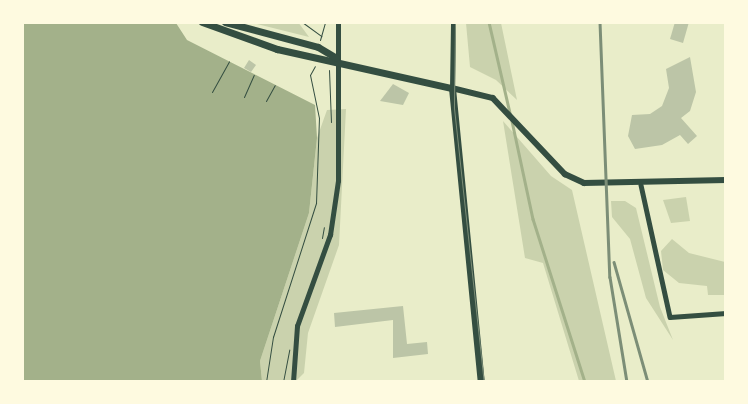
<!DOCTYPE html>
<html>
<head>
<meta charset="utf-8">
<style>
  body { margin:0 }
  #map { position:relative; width:748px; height:404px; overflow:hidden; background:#e9edc9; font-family:Overpass,sans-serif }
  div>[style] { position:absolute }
  .green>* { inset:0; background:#cad2ad }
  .water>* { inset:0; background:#a3b18a }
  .stream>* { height:2.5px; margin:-1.25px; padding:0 1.25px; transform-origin:1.25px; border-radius:1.25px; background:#a3b18a }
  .building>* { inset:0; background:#bcc5a7 }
  .path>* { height:1px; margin:-0.5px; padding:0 0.5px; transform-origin:0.5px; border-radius:0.5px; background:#344e41 }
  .minor>* { height:4.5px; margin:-2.25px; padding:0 2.25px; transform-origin:2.25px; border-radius:2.25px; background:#344e41 }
  .tertiary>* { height:5.5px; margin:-2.75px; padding:0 2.75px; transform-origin:2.75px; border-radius:2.75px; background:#344e41 }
  .primary>* { height:7px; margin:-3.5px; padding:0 3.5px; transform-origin:3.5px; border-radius:3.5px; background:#344e41 }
  .tram>* { height:1px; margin:-0.5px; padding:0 0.5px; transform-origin:0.5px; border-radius:0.5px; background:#7c8e77 }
  .rail>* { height:2.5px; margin:-1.25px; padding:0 1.25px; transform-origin:1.25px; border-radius:1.25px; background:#7c8e77 }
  span { translate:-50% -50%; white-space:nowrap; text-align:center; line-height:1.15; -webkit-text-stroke:4px #fefae0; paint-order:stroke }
  .frame { position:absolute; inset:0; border:24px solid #fefae0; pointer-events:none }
</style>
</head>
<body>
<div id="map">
  <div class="green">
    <div style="clip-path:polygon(298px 22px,309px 37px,257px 24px,258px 22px)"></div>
    <div style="clip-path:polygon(466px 23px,501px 23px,517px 100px,496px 80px,470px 67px)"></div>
    <div style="clip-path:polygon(346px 109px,339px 245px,308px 333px,304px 373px,296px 381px,262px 381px,260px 361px,309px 213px,317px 138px,327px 110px)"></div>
    <div style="clip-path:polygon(503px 121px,551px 176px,572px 190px,616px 381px,579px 381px,543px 263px,525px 258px)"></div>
    <div style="clip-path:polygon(686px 197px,690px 221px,671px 223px,663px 200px)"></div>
    <div style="clip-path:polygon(611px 201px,625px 201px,636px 208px,660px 307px,673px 340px,646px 298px,630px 239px,612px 217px)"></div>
    <div style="clip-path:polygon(672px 239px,689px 253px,725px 262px,725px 295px,708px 295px,707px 286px,679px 283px,663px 270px,661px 251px)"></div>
  </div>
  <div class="water">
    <div style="clip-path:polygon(22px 23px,176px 23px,187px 40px,315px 105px,317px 138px,309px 213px,260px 361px,262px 381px,23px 381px)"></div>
  </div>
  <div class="stream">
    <div style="left:489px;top:22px;width:93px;rotate:77deg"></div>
    <div style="left:512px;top:121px;width:100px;rotate:77.9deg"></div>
    <div style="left:533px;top:219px;width:171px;rotate:72.3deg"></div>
  </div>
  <div class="building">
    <div style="clip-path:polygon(675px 22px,689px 22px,683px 43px,670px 39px)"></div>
    <div style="clip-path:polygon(690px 57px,696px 92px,690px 111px,681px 118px,697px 136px,688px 144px,680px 135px,662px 145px,635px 149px,628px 136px,632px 115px,650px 114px,662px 106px,669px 88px,666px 69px)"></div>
    <div style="clip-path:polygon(249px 60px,256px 65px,251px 72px,244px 68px)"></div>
    <div style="clip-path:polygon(393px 84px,409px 93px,403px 105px,380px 101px)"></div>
    <div style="clip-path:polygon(403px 306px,407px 344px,427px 342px,428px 354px,393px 358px,393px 320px,335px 327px,334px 313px)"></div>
  </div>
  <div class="path">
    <div style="left:302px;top:22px;width:24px;rotate:36deg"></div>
    <div style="left:320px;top:40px;width:19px;rotate:-74deg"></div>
    <div style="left:329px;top:70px;width:52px;rotate:87.8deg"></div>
    <div style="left:212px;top:92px;width:35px;rotate:-61deg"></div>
    <div style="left:244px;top:97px;width:24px;rotate:-66deg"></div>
    <div style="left:266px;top:101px;width:18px;rotate:-61deg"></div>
    <div style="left:322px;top:238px;width:11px;rotate:-80deg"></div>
    <div style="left:266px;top:382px;width:46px;rotate:-81.2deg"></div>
    <div style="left:273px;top:337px;width:141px;rotate:-72.2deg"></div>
    <div style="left:316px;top:203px;width:85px;rotate:-88deg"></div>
    <div style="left:319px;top:118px;width:44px;rotate:-101.8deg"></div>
    <div style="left:310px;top:75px;width:10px;rotate:-61deg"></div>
    <div style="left:283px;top:382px;width:33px;rotate:-79deg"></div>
  </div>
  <div class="minor">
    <div style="left:452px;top:88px;width:66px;rotate:-89.1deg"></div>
    <div style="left:641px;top:185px;width:135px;rotate:77.6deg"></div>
    <div style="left:670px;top:317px;width:56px;rotate:-4.1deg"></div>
    <div style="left:293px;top:382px;width:56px;rotate:-85.9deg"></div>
    <div style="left:297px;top:326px;width:97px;rotate:-70.1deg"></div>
    <div style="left:330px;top:235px;width:55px;rotate:-81.6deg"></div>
    <div style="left:338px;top:181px;width:159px;rotate:-90deg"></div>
  </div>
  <div class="tertiary">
    <div style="left:452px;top:88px;width:42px;rotate:13.7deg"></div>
    <div style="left:493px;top:98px;width:105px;rotate:46.5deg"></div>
    <div style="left:565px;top:174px;width:21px;rotate:25deg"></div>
    <div style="left:584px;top:183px;width:142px;rotate:-1.2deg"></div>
  </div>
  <div class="primary">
    <div style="left:202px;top:22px;width:80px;rotate:19.8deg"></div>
    <div style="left:277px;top:49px;width:179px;rotate:12.6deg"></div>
    <div style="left:452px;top:88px;width:295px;rotate:84.4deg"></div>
    <div style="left:225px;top:22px;width:96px;rotate:15deg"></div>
    <div style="left:318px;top:47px;width:21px;rotate:31deg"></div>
  </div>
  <div class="tram">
    <div style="left:455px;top:22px;width:86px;rotate:90.7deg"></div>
    <div style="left:454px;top:108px;width:276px;rotate:83.8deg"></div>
  </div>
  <div class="rail">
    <div style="left:600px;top:22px;width:255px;rotate:87.8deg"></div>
    <div style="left:610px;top:277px;width:106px;rotate:80.8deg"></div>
    <div style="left:614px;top:262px;width:125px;rotate:74.2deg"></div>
  </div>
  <div class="frame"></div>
</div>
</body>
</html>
